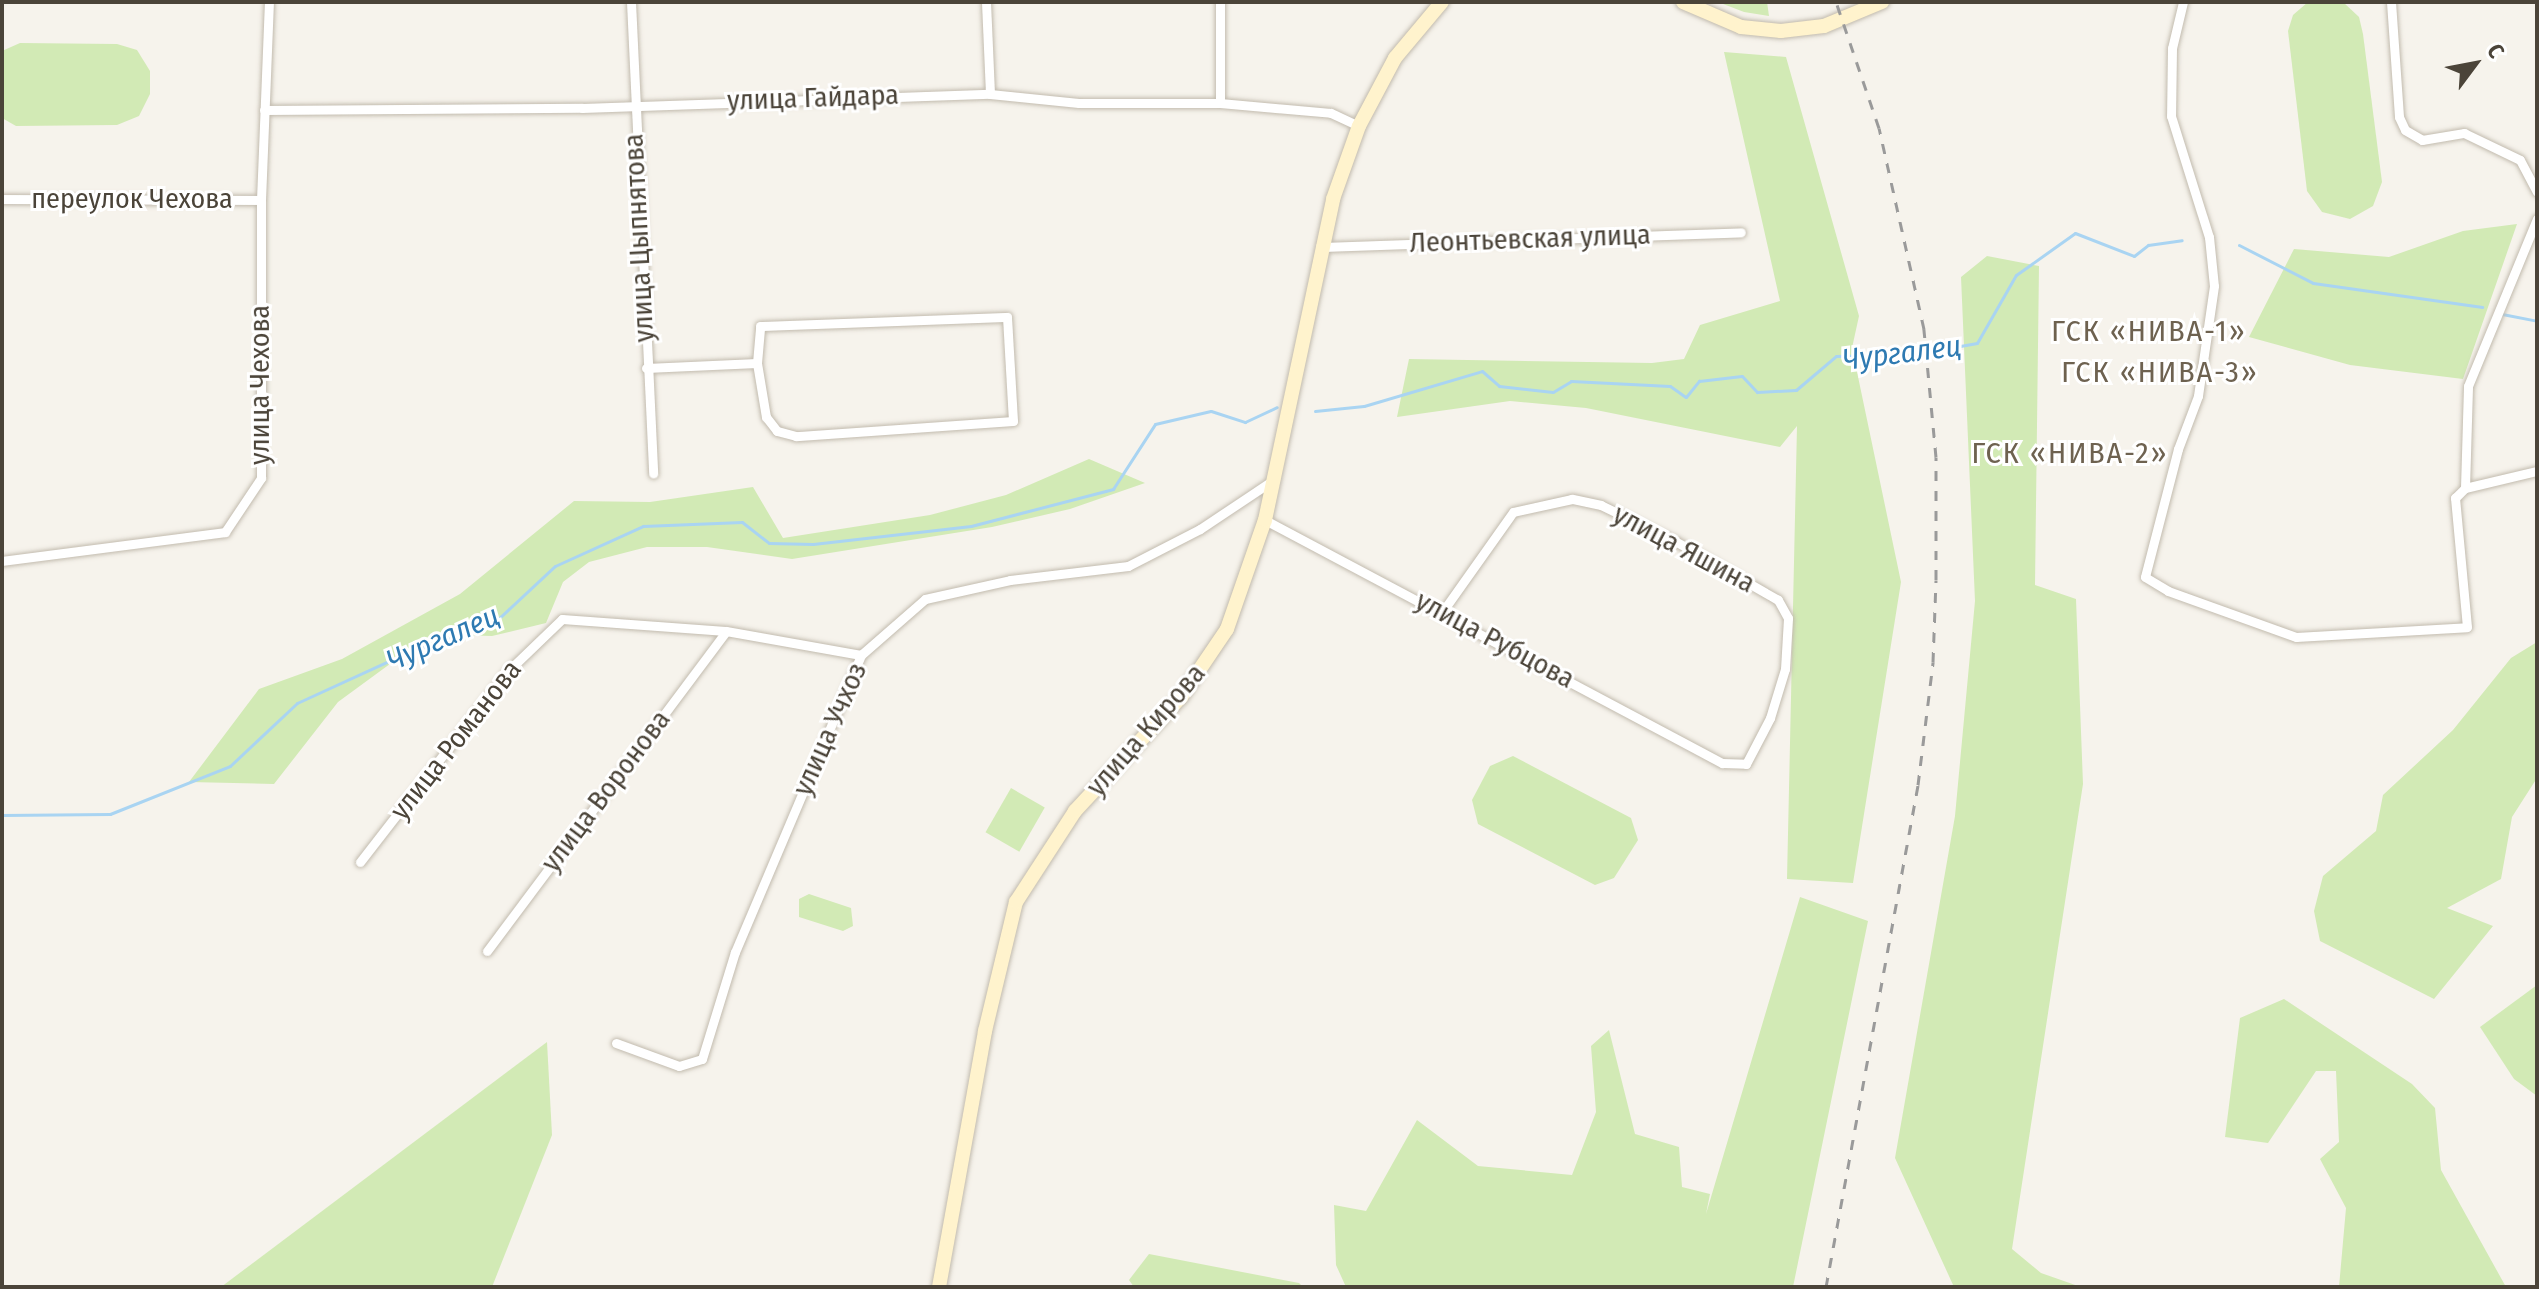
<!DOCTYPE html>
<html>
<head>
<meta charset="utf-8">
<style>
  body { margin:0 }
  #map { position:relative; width:2539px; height:1289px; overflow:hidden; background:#f6f3ec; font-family:"Fira Sans Condensed",sans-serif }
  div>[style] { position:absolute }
  .green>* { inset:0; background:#d2eab5; transform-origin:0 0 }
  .stream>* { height:3px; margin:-1.5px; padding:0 1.5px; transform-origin:1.5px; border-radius:1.5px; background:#a9d4f2 }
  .roads { filter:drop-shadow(0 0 2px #c2bbae) drop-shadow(0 0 2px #c2bbae) }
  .minor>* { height:9px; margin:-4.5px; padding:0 4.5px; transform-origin:4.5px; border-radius:4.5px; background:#fff }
  .secondary>* { height:14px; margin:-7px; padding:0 7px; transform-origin:7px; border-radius:7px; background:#fff3cd }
  .rail>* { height:3px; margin-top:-1.5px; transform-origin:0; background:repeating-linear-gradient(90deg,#9a9a9a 0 10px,transparent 0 20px) }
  span { translate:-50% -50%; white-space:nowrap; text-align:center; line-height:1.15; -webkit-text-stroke:6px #fff; paint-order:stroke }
  .street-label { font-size:28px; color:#4b4439 }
  .neighbourhood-label { font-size:30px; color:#6e6250; letter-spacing:2px }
  .water-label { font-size:30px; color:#2e7ab2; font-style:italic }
  .frame { position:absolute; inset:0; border:4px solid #4b4439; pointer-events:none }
  .north { position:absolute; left:2435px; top:24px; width:80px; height:80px; -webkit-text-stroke:6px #fff; paint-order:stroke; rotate:58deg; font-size:22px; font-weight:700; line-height:32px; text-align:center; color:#4b4439 }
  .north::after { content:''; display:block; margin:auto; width:28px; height:36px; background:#4b4439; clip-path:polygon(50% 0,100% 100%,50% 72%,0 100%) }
</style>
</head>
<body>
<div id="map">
  <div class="green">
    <div style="clip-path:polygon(1718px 2px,1767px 2px,1769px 16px,1744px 12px)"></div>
    <div style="clip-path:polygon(2308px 2px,2343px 2px,2359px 17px,2363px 34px,2382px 182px,2373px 206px,2350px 219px,2322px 212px,2307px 191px,2288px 31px,2293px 15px)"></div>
    <div style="clip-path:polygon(20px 43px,117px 44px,137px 50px,150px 71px,150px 94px,139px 116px,117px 125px,16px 126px,2px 118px,2px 51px)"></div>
    <div style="clip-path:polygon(1724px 52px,1786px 57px,1859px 316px,1852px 348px,1901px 582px,1853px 883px,1787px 879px,1797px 426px,1780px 447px,1586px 408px,1510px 401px,1397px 417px,1409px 359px,1652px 363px,1684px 359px,1700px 325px,1780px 301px)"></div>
    <div style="clip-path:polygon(2517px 224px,2463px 379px,2350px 365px,2249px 337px,2294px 249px,2389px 257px,2463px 231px)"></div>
    <div style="clip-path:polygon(1987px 256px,2039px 266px,2035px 585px,2076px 599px,2083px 784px,2012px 1249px,2041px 1273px,2081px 1287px,1954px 1287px,1895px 1158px,1955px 816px,1975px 601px,1961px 277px)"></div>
    <div style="clip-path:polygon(1089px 459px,1145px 483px,1070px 509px,992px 527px,792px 559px,707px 547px,647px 547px,589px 562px,563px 582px,546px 623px,492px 636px,457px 635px,394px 661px,338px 702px,274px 784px,189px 782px,259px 689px,342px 659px,460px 594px,574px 501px,650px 502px,753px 487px,783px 538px,930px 515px,1006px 495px)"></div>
    <div style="clip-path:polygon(2537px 642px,2537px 778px,2512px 817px,2501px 879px,2447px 908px,2493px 926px,2434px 999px,2320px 941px,2314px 911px,2323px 876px,2376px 831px,2383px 795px,2453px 730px,2511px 658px)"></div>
    <div style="clip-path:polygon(1513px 756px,1631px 818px,1638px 840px,1614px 878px,1595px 885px,1478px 824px,1472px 800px,1490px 766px)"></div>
    <div style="left:1011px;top:788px;width:39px;height:51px;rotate:30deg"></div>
    <div style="clip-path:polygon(809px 894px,851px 908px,853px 926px,843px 931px,799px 917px,799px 899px)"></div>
    <div style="clip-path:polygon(1800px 897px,1868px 921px,1793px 1287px,1346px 1287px,1336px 1265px,1334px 1205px,1366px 1211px,1417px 1120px,1478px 1166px,1572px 1175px,1596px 1112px,1591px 1046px,1609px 1030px,1635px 1134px,1679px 1147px,1682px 1187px,1710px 1194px,1706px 1214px)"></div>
    <div style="clip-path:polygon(2537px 985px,2537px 1096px,2514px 1079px,2480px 1027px)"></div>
    <div style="clip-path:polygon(2284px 999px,2412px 1084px,2435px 1108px,2441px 1170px,2506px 1287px,2339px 1287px,2346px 1208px,2320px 1159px,2339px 1142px,2336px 1071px,2316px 1071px,2268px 1143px,2225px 1137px,2240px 1018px)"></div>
    <div style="clip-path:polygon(547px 1042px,552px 1135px,492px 1287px,221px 1287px)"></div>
    <div style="clip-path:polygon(1149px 1254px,1299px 1283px,1303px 1287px,1134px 1287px,1129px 1280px)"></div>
  </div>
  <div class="stream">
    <div style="left:2239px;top:245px;width:83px;rotate:27.2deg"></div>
    <div style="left:2313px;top:283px;width:171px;rotate:8.1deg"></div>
    <div style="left:2502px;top:314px;width:36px;rotate:11deg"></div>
    <div style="left:1315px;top:411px;width:49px;rotate:-5.8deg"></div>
    <div style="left:1364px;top:406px;width:123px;rotate:-16.5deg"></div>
    <div style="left:1482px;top:371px;width:23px;rotate:41deg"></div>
    <div style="left:1499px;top:386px;width:54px;rotate:6.3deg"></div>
    <div style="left:1553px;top:392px;width:21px;rotate:-31deg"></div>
    <div style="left:1571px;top:381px;width:99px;rotate:2.9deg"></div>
    <div style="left:1670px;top:386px;width:19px;rotate:35deg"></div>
    <div style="left:1686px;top:397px;width:21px;rotate:-51deg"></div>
    <div style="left:1699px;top:381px;width:43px;rotate:-6.6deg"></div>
    <div style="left:1742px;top:376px;width:22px;rotate:47deg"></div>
    <div style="left:1757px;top:392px;width:39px;rotate:-3deg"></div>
    <div style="left:1796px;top:390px;width:52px;rotate:-40.4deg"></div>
    <div style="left:1836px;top:356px;width:74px;rotate:-0.8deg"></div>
    <div style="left:1910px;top:355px;width:68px;rotate:-10.2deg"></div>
    <div style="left:1977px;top:343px;width:78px;rotate:-60.2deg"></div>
    <div style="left:2016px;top:275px;width:72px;rotate:-35.4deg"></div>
    <div style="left:2075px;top:233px;width:63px;rotate:21.3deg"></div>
    <div style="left:2134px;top:256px;width:18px;rotate:-38deg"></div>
    <div style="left:2148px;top:245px;width:34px;rotate:-8deg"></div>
    <div style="left:2px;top:815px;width:108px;rotate:-0.5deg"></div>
    <div style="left:110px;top:814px;width:129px;rotate:-21.8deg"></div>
    <div style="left:230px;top:766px;width:92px;rotate:-43.2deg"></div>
    <div style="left:297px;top:703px;width:115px;rotate:-24.6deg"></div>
    <div style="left:402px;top:655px;width:101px;rotate:-20.2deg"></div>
    <div style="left:497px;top:620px;width:79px;rotate:-43deg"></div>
    <div style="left:555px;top:566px;width:97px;rotate:-24.4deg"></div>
    <div style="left:643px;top:526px;width:99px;rotate:-2.3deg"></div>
    <div style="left:742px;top:522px;width:34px;rotate:38deg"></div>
    <div style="left:769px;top:543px;width:44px;rotate:1.3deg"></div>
    <div style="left:813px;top:544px;width:159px;rotate:-6.5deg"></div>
    <div style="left:971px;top:526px;width:147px;rotate:-14.6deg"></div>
    <div style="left:1113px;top:489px;width:77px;rotate:-57.1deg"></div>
    <div style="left:1155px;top:424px;width:57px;rotate:-13.1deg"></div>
    <div style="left:1211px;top:411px;width:36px;rotate:18deg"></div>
    <div style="left:1245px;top:422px;width:35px;rotate:-25deg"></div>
  </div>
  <div class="roads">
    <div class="minor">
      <div style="left:631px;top:2px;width:472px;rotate:87.3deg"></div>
      <div style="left:986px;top:2px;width:92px;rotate:87.5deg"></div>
      <div style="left:1220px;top:2px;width:101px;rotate:90deg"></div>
      <div style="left:2183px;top:2px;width:47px;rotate:103.4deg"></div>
      <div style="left:2172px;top:48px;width:68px;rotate:90.8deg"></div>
      <div style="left:2171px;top:116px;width:127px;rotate:72.6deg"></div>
      <div style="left:2209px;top:237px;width:49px;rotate:84.2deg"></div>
      <div style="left:2214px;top:286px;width:111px;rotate:98.3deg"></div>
      <div style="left:2198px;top:396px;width:57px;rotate:110.7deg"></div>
      <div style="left:2178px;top:449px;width:132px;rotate:104.5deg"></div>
      <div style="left:2145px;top:577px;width:27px;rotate:31deg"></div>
      <div style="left:2168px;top:591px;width:136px;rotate:19.8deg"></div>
      <div style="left:2296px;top:637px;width:171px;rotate:-3.3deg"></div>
      <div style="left:2467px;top:627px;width:130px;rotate:-95.3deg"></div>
      <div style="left:2455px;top:498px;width:14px;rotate:-45deg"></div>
      <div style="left:2465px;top:488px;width:102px;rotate:-88.3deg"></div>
      <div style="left:2468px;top:386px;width:181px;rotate:-67.6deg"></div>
      <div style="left:2391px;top:2px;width:115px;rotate:86deg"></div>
      <div style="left:2399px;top:117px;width:14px;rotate:65deg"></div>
      <div style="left:2405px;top:130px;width:20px;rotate:30deg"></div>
      <div style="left:2422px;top:140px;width:43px;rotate:-9.5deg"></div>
      <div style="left:2464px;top:133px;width:62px;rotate:25.7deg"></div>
      <div style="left:2520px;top:160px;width:36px;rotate:62deg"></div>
      <div style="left:264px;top:110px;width:318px;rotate:-0.4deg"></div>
      <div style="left:582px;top:108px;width:408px;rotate:-2deg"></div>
      <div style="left:990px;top:94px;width:89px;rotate:5.8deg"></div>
      <div style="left:1079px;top:103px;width:141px"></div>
      <div style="left:1220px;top:103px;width:111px;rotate:5.1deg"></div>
      <div style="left:1331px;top:113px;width:31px;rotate:25deg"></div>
      <div style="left:2px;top:199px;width:259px;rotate:0.2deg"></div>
      <div style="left:1320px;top:247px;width:421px;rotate:-2deg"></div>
      <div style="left:646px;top:368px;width:111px;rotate:-2.6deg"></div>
      <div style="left:757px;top:363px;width:37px;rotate:-85deg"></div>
      <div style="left:760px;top:326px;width:247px;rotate:-2.1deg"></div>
      <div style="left:1007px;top:317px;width:104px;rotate:86.7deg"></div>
      <div style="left:1013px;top:421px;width:218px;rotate:176deg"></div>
      <div style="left:796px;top:436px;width:20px;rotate:-165deg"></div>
      <div style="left:777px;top:431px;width:18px;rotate:-128deg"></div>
      <div style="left:766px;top:417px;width:55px;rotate:-99.5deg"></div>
      <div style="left:2465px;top:488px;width:74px;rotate:-13.3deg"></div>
      <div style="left:1265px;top:520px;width:518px;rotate:28deg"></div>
      <div style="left:1722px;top:763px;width:24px;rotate:2deg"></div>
      <div style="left:1746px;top:764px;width:52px;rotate:-62.4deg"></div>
      <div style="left:1770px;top:718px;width:51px;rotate:-73deg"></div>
      <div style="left:1785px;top:669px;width:51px;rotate:-86.6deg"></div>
      <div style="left:1788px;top:618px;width:21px;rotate:-119deg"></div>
      <div style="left:1778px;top:600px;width:119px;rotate:-150.2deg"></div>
      <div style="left:1675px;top:541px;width:82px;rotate:-154.1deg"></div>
      <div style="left:1601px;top:505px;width:30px;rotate:-168deg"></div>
      <div style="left:1572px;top:499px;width:60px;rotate:167.6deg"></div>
      <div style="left:1513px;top:512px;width:121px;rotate:125.3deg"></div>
      <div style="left:2px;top:561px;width:225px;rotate:-7.4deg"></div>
      <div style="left:225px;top:532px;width:65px;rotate:-56.3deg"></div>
      <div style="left:261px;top:478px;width:278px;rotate:-90deg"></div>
      <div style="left:261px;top:200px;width:198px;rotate:-87.7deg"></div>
      <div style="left:360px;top:862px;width:242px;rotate:-52.2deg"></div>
      <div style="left:508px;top:671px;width:75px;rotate:-43.9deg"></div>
      <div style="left:562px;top:619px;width:164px;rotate:4.2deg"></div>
      <div style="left:726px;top:631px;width:137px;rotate:10.1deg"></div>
      <div style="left:487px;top:951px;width:399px;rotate:-53.2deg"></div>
      <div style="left:616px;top:1043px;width:67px;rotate:20.1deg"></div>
      <div style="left:679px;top:1066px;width:24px;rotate:-17deg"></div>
      <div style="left:702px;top:1059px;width:112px;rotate:-72.9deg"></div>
      <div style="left:735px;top:952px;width:323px;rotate:-67deg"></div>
      <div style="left:861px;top:655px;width:85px;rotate:-41.2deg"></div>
      <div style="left:925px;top:599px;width:87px;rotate:-12.6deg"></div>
      <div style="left:1010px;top:580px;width:119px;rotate:-6.8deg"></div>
      <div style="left:1128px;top:566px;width:81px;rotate:-27.2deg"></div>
      <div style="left:1200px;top:529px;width:90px;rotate:-33.7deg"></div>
    </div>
    <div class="secondary">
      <div style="left:1683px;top:2px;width:63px;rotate:23.3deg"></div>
      <div style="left:1741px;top:27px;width:40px;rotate:5.7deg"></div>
      <div style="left:1781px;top:31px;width:43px;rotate:-6.6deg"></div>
      <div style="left:1824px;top:26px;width:63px;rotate:-22.5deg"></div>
      <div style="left:939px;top:1287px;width:260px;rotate:-79.8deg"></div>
      <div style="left:985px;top:1031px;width:133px;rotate:-76.5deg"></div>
      <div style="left:1016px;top:902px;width:108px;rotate:-57deg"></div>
      <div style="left:1075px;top:811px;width:156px;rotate:-47.1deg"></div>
      <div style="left:1181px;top:697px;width:82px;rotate:-55.9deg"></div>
      <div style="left:1227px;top:629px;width:115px;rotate:-70.8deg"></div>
      <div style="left:1265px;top:520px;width:328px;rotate:-78deg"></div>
      <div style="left:1333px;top:199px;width:77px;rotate:-70.4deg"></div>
      <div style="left:1359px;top:126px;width:77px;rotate:-62.1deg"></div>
      <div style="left:1395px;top:58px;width:73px;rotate:-50deg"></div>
    </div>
  </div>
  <div class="rail">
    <div style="left:1826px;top:1287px;width:510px;rotate:-79.61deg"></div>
    <div style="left:1918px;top:785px;width:124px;rotate:-83deg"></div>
    <div style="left:1933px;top:662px;width:82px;rotate:-87.9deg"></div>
    <div style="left:1936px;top:580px;width:123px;rotate:-90deg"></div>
    <div style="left:1936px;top:457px;width:129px;rotate:-95.4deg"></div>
    <div style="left:1924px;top:329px;width:206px;rotate:-102.6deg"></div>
    <div style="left:1879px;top:128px;width:133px;rotate:-108.8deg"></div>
  </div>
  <div class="street-label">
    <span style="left:813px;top:98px;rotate:-2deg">улица Гайдара</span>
    <span style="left:132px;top:199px">переулок Чехова</span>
    <span style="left:639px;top:238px;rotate:-93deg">улица Цыпнятова</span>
    <span style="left:1530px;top:239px;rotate:-2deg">Леонтьевская улица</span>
    <span style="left:260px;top:385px;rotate:-90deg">улица Чехова</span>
    <span style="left:1684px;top:549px;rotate:28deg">улица Яшина</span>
    <span style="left:1495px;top:640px;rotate:28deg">улица Рубцова</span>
    <span style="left:830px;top:729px;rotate:-66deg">улица Учхоз</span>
    <span style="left:1146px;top:730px;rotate:-49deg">улица Кирова</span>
    <span style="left:456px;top:740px;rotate:-52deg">улица Романова</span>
    <span style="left:606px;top:791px;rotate:-53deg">улица Воронова</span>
  </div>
  <div class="neighbourhood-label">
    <span style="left:2149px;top:331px">ГСК «НИВА-1»</span>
    <span style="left:2160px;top:372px">ГСК «НИВА-3»</span>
    <span style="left:2070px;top:453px">ГСК «НИВА-2»</span>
  </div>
  <div class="water-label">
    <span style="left:1902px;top:353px;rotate:-7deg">Чургалец</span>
    <span style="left:443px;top:638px;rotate:-24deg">Чургалец</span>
  </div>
  <div class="frame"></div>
  <div class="north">С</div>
</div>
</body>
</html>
